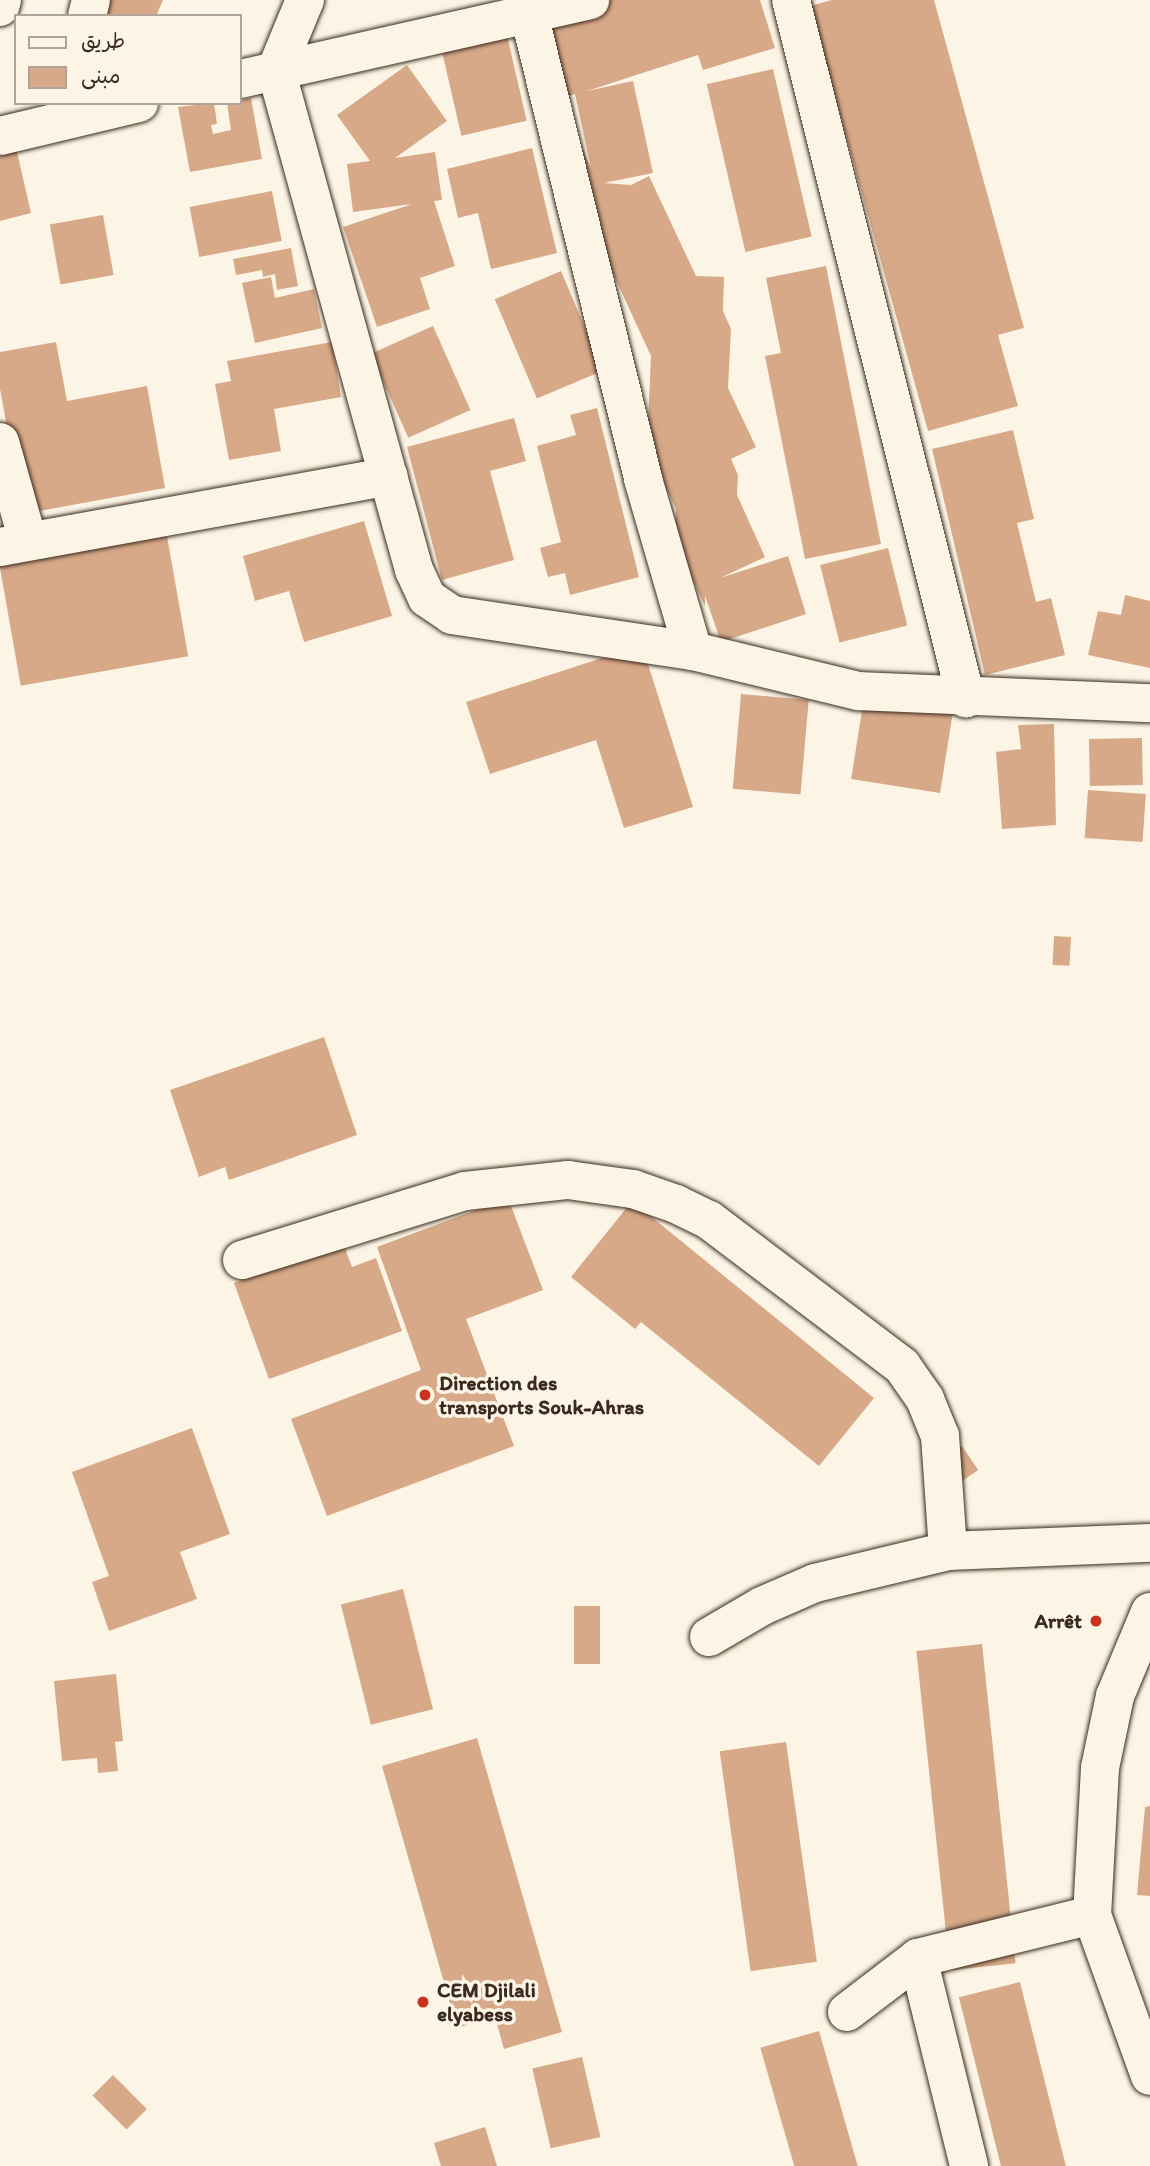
<!DOCTYPE html>
<html>
<head>
<meta charset="utf-8">
<style>
  body { margin:0 }
  #map { position:relative; width:1150px; height:2166px; overflow:hidden; background:#fcf5e5; font-family:Itim,"Playpen Sans Arabic",sans-serif }
  div>[style] { position:absolute }
  .building>* { inset:0; background:#d7a989; transform-origin:0 0 }
  .roads { filter:drop-shadow(0 0 2px #3b2a1e) drop-shadow(0 0 2px #3b2a1e) }
  .minor>* { height:38px; margin:-19px; padding:0 19px; transform-origin:19px; border-radius:19px; background:#fcf5e5 }
  .dots>* { width:19px; height:19px; translate:-50% -50%; box-sizing:border-box; border:4px solid #fcf5e5; border-radius:50% }
  span { translate:-50% -50%; white-space:nowrap; text-align:center; line-height:1.15; -webkit-text-stroke:7px #fcf5e5; paint-order:stroke }
  .poi-label { font-size:21px; color:#3b2a1e; font-weight:700 }
  .left { translate:0 -50%; text-align:left }
  .right { translate:-100% -50%; text-align:right }
  .legend { position:absolute; left:14px; top:14px; width:228px; height:91px; box-sizing:border-box; background:#fcf5e5; border:2px solid #afa495; margin:0; padding:9px 12px; list-style:none; font-size:21px; color:#3b2a1e }
  .legend li { display:flex; align-items:center; gap:14px; height:35px }
  .legend b { width:35px; border:2px solid #afa495 }
</style>
</head>
<body>
<div id="map">
  <div class="building">
    <div style="clip-path:polygon(95px 0,163px 0,156px 16px,87px 16px)"></div>
    <div style="clip-path:polygon(582px 0,760px 0,775px 48px,703px 70px,698px 55px,587px 91px,633px 81px,653px 173px,604px 183px,631px 185px,649px 176px,696px 276px,724px 277px,723px 311px,731px 329px,728px 388px,756px 447px,731px 459px,738px 475px,737px 495px,765px 557px,720px 578px,788px 556px,806px 614px,721px 642px,705px 596px,705px 606px,691px 576px,673px 575px,676px 509px,647px 447px,651px 356px,575px 191px,578px 138px,591px 168px,575px 94px,557px 100px,532px 15px)"></div>
    <div style="clip-path:polygon(832px 0,934px 0,1024px 328px,998px 335px,1018px 406px,928px 431px,810px 6px)"></div>
    <div style="left:506px;top:31px;width:92px;height:67px;rotate:77deg"></div>
    <div style="clip-path:polygon(407px 65px,447px 121px,395px 158px,435px 152px,442px 200px,434px 201px,455px 266px,420px 278px,430px 309px,377px 327px,343px 227px,412px 204px,353px 212px,347px 164px,370px 161px,337px 115px)"></div>
    <div style="left:773px;top:69px;width:172px;height:68px;rotate:77deg"></div>
    <div style="clip-path:polygon(251px 98px,262px 159px,190px 172px,178px 107px,214px 103px,217px 124px,211px 125px,213px 134px,231px 130px,227px 103px)"></div>
    <div style="clip-path:polygon(9px 117px,31px 213px,0 221px,0 119px)"></div>
    <div style="clip-path:polygon(532px 148px,557px 253px,491px 269px,478px 213px,458px 218px,447px 169px)"></div>
    <div style="left:272px;top:191px;width:51px;height:84px;rotate:79deg"></div>
    <div style="left:103px;top:215px;width:61px;height:54px;rotate:80deg"></div>
    <div style="clip-path:polygon(291px 248px,298px 286px,277px 290px,275px 274px,263px 277px,262px 270px,236px 275px,233px 259px)"></div>
    <div style="clip-path:polygon(826px 266px,881px 544px,805px 559px,765px 356px,781px 353px,766px 278px)"></div>
    <div style="left:561px;top:271px;width:108px;height:72px;rotate:67deg"></div>
    <div style="clip-path:polygon(271px 277px,275px 298px,314px 289px,322px 328px,255px 343px,242px 283px)"></div>
    <div style="left:433px;top:326px;width:92px;height:68px;rotate:66deg"></div>
    <div style="clip-path:polygon(56px 342px,67px 401px,147px 386px,165px 488px,23px 514px,0 389px,0 352px)"></div>
    <div style="clip-path:polygon(332px 342px,341px 397px,274px 409px,281px 451px,229px 460px,215px 384px,231px 381px,227px 361px)"></div>
    <div style="clip-path:polygon(597px 408px,639px 577px,570px 595px,565px 573px,548px 577px,540px 548px,561px 542px,537px 446px,576px 435px,570px 415px)"></div>
    <div style="clip-path:polygon(514px 418px,526px 461px,490px 471px,514px 560px,442px 580px,407px 447px)"></div>
    <div style="clip-path:polygon(1013px 430px,1034px 519px,1017px 523px,1036px 602px,1051px 598px,1065px 655px,985px 675px,932px 449px)"></div>
    <div style="clip-path:polygon(364px 521px,392px 616px,304px 642px,289px 591px,255px 601px,243px 556px)"></div>
    <div style="left:167px;top:536px;width:122px;height:170px;rotate:80deg"></div>
    <div style="left:888px;top:548px;width:80px;height:70px;rotate:76deg"></div>
    <div style="clip-path:polygon(1125px 595px,1150px 601px,1150px 668px,1088px 655px,1098px 611px,1121px 615px)"></div>
    <div style="clip-path:polygon(642px 645px,693px 807px,624px 828px,596px 740px,490px 774px,466px 702px)"></div>
    <div style="left:741px;top:694px;width:68px;height:95px;rotate:5deg"></div>
    <div style="left:864px;top:698px;width:90px;height:82px;rotate:9deg"></div>
    <div style="clip-path:polygon(1054px 724px,1056px 825px,1002px 829px,996px 752px,1021px 749px,1018px 725px)"></div>
    <div style="left:1142px;top:738px;width:47px;height:53px;rotate:89deg"></div>
    <div style="left:1088px;top:790px;width:58px;height:48px;rotate:4deg"></div>
    <div style="left:1054px;top:936px;width:17px;height:29px;rotate:3deg"></div>
    <div style="clip-path:polygon(324px 1037px,357px 1135px,229px 1180px,225px 1167px,199px 1177px,170px 1090px)"></div>
    <div style="clip-path:polygon(508px 1198px,543px 1290px,466px 1319px,514px 1446px,327px 1516px,291px 1419px,421px 1370px,377px 1247px)"></div>
    <div style="clip-path:polygon(632px 1201px,874px 1398px,819px 1466px,641px 1322px,635px 1329px,571px 1277px)"></div>
    <div style="clip-path:polygon(343px 1243px,352px 1267px,376px 1258px,402px 1331px,269px 1379px,234px 1283px)"></div>
    <div style="clip-path:polygon(192px 1428px,230px 1534px,180px 1552px,197px 1599px,109px 1631px,92px 1582px,109px 1576px,72px 1472px)"></div>
    <div style="left:962px;top:1446px;width:29px;height:24px;rotate:56deg"></div>
    <div style="left:403px;top:1589px;width:124px;height:64px;rotate:76deg"></div>
    <div style="left:574px;top:1606px;width:26px;height:58px"></div>
    <div style="left:982px;top:1644px;width:321px;height:66px;rotate:84deg"></div>
    <div style="clip-path:polygon(116px 1674px,123px 1741px,115px 1742px,118px 1771px,98px 1773px,97px 1758px,62px 1761px,54px 1681px)"></div>
    <div style="clip-path:polygon(477px 1738px,562px 2032px,504px 2049px,495px 2017px,457px 2028px,382px 1766px)"></div>
    <div style="left:786px;top:1742px;width:222px;height:67px;rotate:82deg"></div>
    <div style="clip-path:polygon(1150px 1806px,1150px 1896px,1137px 1895px,1145px 1807px)"></div>
    <div style="left:1020px;top:1982px;width:190px;height:63px;rotate:76deg"></div>
    <div style="left:819px;top:2031px;width:140px;height:61px;rotate:74deg"></div>
    <div style="left:582px;top:2057px;width:82px;height:51px;rotate:77deg"></div>
    <div style="left:113px;top:2075px;width:48px;height:29px;rotate:45deg"></div>
    <div style="clip-path:polygon(485px 2127px,497px 2166px,441px 2166px,434px 2143px)"></div>
  </div>
  <div class="roads">
    <div class="minor">
      <div style="left:305px;top:0;width:76px;rotate:112.5deg"></div>
      <div style="left:276px;top:70px;width:519px;rotate:74.57deg"></div>
      <div style="left:414px;top:570px;width:31px;rotate:65deg"></div>
      <div style="left:427px;top:598px;width:30px;rotate:34deg"></div>
      <div style="left:452px;top:615px;width:244px;rotate:8.5deg"></div>
      <div style="left:693px;top:651px;width:170px;rotate:13.6deg"></div>
      <div style="left:858px;top:691px;width:292px;rotate:2.4deg"></div>
      <div style="left:791px;top:0;width:720px;rotate:75.93deg"></div>
      <div style="left:0;top:7px;width:7px;rotate:-74deg"></div>
      <div style="left:529px;top:14px;width:479px;rotate:76.2deg"></div>
      <div style="left:643px;top:479px;width:179px;rotate:73.8deg"></div>
      <div style="left:87px;top:16px;width:16px;rotate:-76deg"></div>
      <div style="left:240px;top:79px;width:359px;rotate:-12.7deg"></div>
      <div style="left:0;top:136px;width:143px;rotate:-13.4deg"></div>
      <div style="left:0;top:442px;width:103px;rotate:74.2deg"></div>
      <div style="left:0;top:547px;width:395px;rotate:-10.3deg"></div>
      <div style="left:242px;top:1260px;width:233px;rotate:-17.2deg"></div>
      <div style="left:465px;top:1191px;width:104px;rotate:-6.1deg"></div>
      <div style="left:568px;top:1180px;width:66px;rotate:7.9deg"></div>
      <div style="left:633px;top:1189px;width:46px;rotate:19.2deg"></div>
      <div style="left:676px;top:1204px;width:37px;rotate:26deg"></div>
      <div style="left:709px;top:1220px;width:242px;rotate:37.1deg"></div>
      <div style="left:902px;top:1366px;width:40px;rotate:55.1deg"></div>
      <div style="left:925px;top:1399px;width:40px;rotate:68deg"></div>
      <div style="left:940px;top:1436px;width:115px;rotate:86deg"></div>
      <div style="left:1150px;top:1612px;width:91px;rotate:112.6deg"></div>
      <div style="left:1115px;top:1696px;width:74px;rotate:101.8deg"></div>
      <div style="left:1100px;top:1768px;width:147px;rotate:93.1deg"></div>
      <div style="left:1092px;top:1915px;width:171px;rotate:70.2deg"></div>
      <div style="left:709px;top:1637px;width:61px;rotate:-30.3deg"></div>
      <div style="left:762px;top:1606px;width:58px;rotate:-23.5deg"></div>
      <div style="left:815px;top:1583px;width:137px;rotate:-13.5deg"></div>
      <div style="left:948px;top:1551px;width:202px;rotate:-2.3deg"></div>
      <div style="left:918px;top:1958px;width:214px;rotate:76.2deg"></div>
      <div style="left:847px;top:2012px;width:89px;rotate:-37.3deg"></div>
      <div style="left:918px;top:1958px;width:179px;rotate:-13.9deg"></div>
    </div>
  </div>
  <div class="dots">
    <div style="left:425px;top:1395px;background:#c8321e"></div>
    <div style="left:1096px;top:1621px;background:#c8321e"></div>
    <div style="left:423px;top:2002px;background:#c8321e"></div>
  </div>
  <div class="poi-label">
    <span class="left" style="left:439px;top:1395px">Direction des<br>transports Souk-Ahras</span>
    <span class="right" style="left:1082px;top:1621px">Arrêt</span>
    <span class="left" style="left:437px;top:2002px">CEM Djilali<br>elyabess</span>
  </div>
  <ul class="legend">
  <li><b style="height:9px;background:#fcf5e5"></b>طريق</li>
  <li><b style="height:19px;background:#d7a989"></b>مبنى</li>
  </ul>
</div>
</body>
</html>
